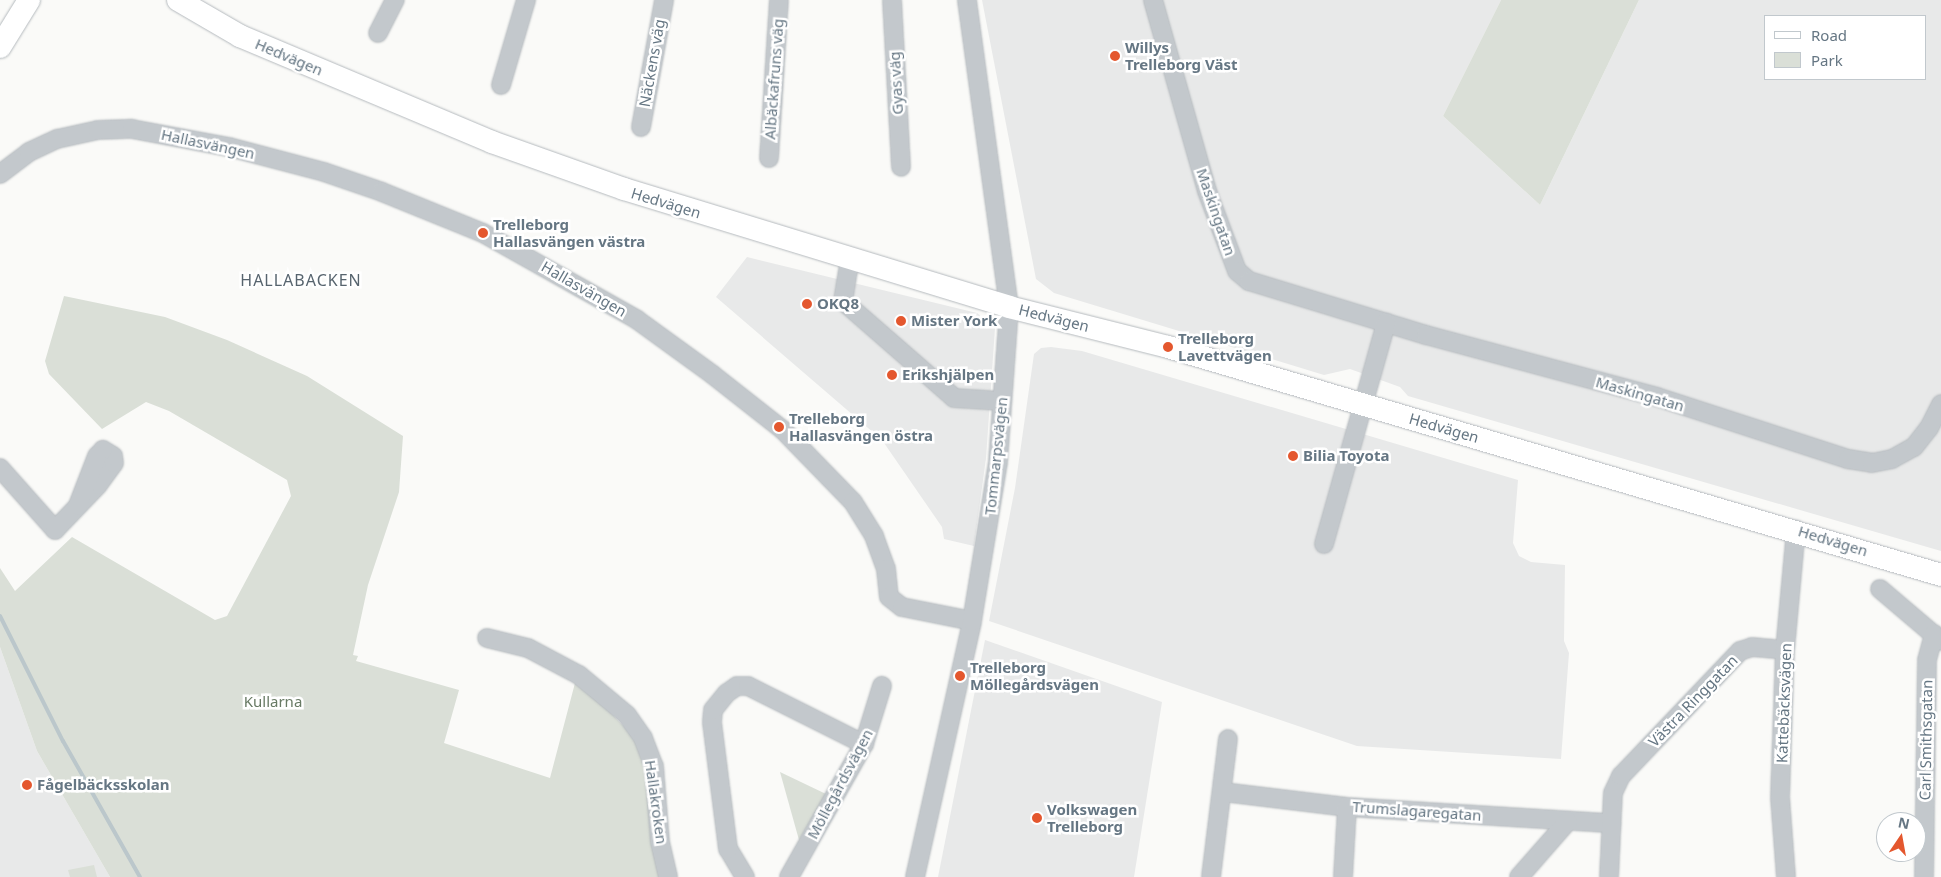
<!DOCTYPE html>
<html>
<head>
<meta charset="utf-8">
<style>
  body { margin:0 }
  #map { position:relative; width:1941px; height:877px; overflow:hidden; background:#fafaf8; font-family:"Noto Sans",sans-serif }
  div>[style] { position:absolute }
  .built>* { inset:0; background:#e8e9e9 }
  .green>* { inset:0; background:#dadfd7 }
  .stream>* { height:4px; margin:-2px; padding:0 2px; transform-origin:2px; border-radius:2px; background:#bbc7cb }
  .roads { filter:drop-shadow(0 0 1px #b5babe) drop-shadow(0 0 1px #b5babe) }
  .minor>* { height:18px; margin:-9px; padding:0 9px; transform-origin:9px; border-radius:9px; background:#c3c8cc }
  .major>* { height:22px; margin:-11px; padding:0 11px; transform-origin:11px; border-radius:11px; background:#fff }
  .dots>* { width:14px; height:14px; translate:-50% -50%; box-sizing:border-box; border:2px solid #fff; border-radius:50% }
  span { translate:-50% -50%; white-space:nowrap; text-align:center; line-height:1.15; -webkit-text-stroke:5px #fff; paint-order:stroke }
  .poi-label { font-size:15px; color:#657683; font-weight:700 }
  .left { translate:0 -50%; text-align:left }
  .street-label { font-size:15px; color:#657683 }
  .park-label { font-size:15px; color:#687a64 }
  .neighbourhood-label { font-size:16px; color:#57646e; letter-spacing:1px }
  .legend { position:absolute; left:1764px; top:15px; width:162px; height:65px; box-sizing:border-box; background:#fff; border:1px solid #c1c8cd; margin:0; padding:6px 9px; list-style:none; font-size:15px; color:#657683 }
  .legend li { display:flex; align-items:center; gap:10px; height:25px }
  .legend b { width:25px; border:1px solid #c1c8cd }
  .north { position:absolute; left:1876px; top:812px; width:50px; height:50px; box-sizing:border-box; background:#fff; border:1px solid #c1c8cd; border-radius:50%; rotate:12deg; font-size:14px; font-weight:700; line-height:20px; text-align:center; color:#657683 }
  .north::after { content:''; display:block; margin:auto; width:18px; height:22px; background:#e4572e; clip-path:polygon(50% 0,100% 100%,50% 72%,0 100%) }
</style>
</head>
<body>
<div id="map">
  <div class="built">
    <div style="clip-path:polygon(evenodd,982px 0,1501px 0,1443px 116px,1540px 205px,1639px 0,1941px 0,1941px 551px,1408px 396px,1400px 387px,1350px 369px,1324px 375px,1054px 293px,1036px 279px,982px 0,1765px 16px,1925px 16px,1925px 79px,1765px 79px,1765px 16px)"></div>
    <div style="clip-path:polygon(747px 257px,977px 313px,995px 328px,986px 458px,974px 546px,944px 539px,942px 527px,882px 440px,716px 297px)"></div>
    <div style="clip-path:polygon(1051px 347px,1082px 351px,1518px 480px,1513px 543px,1519px 556px,1531px 562px,1565px 565px,1564px 641px,1569px 653px,1561px 759px,1357px 746px,989px 621px,1015px 488px,1034px 354px,1041px 348px)"></div>
    <div style="clip-path:polygon(985px 640px,1162px 702px,1134px 877px,938px 877px)"></div>
    <div style="clip-path:polygon(0 647px,37px 751px,110px 877px,0 877px)"></div>
  </div>
  <div class="green">
    <div style="clip-path:polygon(1501px 0,1639px 0,1540px 205px,1443px 116px)"></div>
    <div style="clip-path:polygon(64px 296px,165px 317px,227px 340px,307px 376px,403px 436px,399px 492px,368px 585px,353px 655px,358px 656px,356px 661px,459px 690px,444px 743px,550px 778px,575px 683px,603px 705px,634px 737px,645px 770px,654px 849px,661px 877px,110px 877px,37px 751px,0 647px,0 568px,15px 591px,72px 537px,215px 620px,227px 616px,291px 496px,287px 480px,169px 411px,146px 402px,102px 429px,49px 374px,45px 361px)"></div>
    <div style="clip-path:polygon(780px 772px,826px 794px,799px 840px)"></div>
    <div style="clip-path:polygon(94px 865px,97px 877px,70px 877px,68px 870px)"></div>
  </div>
  <div class="stream">
    <div style="left:0;top:616px;width:140px;rotate:63.3deg"></div>
    <div style="left:63px;top:741px;width:156px;rotate:60.5deg"></div>
  </div>
  <div class="roads">
    <div class="minor">
      <div style="left:892px;top:0;width:167px;rotate:86.9deg"></div>
      <div style="left:1153px;top:0;width:198px;rotate:74.2deg"></div>
      <div style="left:1207px;top:191px;width:85px;rotate:69.4deg"></div>
      <div style="left:1237px;top:271px;width:16px;rotate:40deg"></div>
      <div style="left:1249px;top:281px;width:185px;rotate:17deg"></div>
      <div style="left:1426px;top:335px;width:239px;rotate:15deg"></div>
      <div style="left:1657px;top:397px;width:201px;rotate:18deg"></div>
      <div style="left:1848px;top:459px;width:24px;rotate:9deg"></div>
      <div style="left:1872px;top:463px;width:20px;rotate:-11deg"></div>
      <div style="left:1892px;top:459px;width:25px;rotate:-29deg"></div>
      <div style="left:1914px;top:447px;width:24px;rotate:-52deg"></div>
      <div style="left:1929px;top:428px;width:27px;rotate:-63deg"></div>
      <div style="left:378px;top:33px;width:37px;rotate:-63deg"></div>
      <div style="left:501px;top:85px;width:89px;rotate:-73.6deg"></div>
      <div style="left:641px;top:127px;width:129px;rotate:-79.7deg"></div>
      <div style="left:769px;top:158px;width:158px;rotate:-86.4deg"></div>
      <div style="left:0;top:174px;width:36px;rotate:-37deg"></div>
      <div style="left:29px;top:152px;width:31px;rotate:-25deg"></div>
      <div style="left:57px;top:139px;width:42px;rotate:-12.4deg"></div>
      <div style="left:98px;top:130px;width:34px;rotate:-2deg"></div>
      <div style="left:132px;top:129px;width:99px;rotate:10.5deg"></div>
      <div style="left:229px;top:147px;width:98px;rotate:14.7deg"></div>
      <div style="left:324px;top:172px;width:61px;rotate:19deg"></div>
      <div style="left:382px;top:192px;width:109px;rotate:22.1deg"></div>
      <div style="left:483px;top:233px;width:176px;rotate:29.3deg"></div>
      <div style="left:636px;top:319px;width:95px;rotate:36deg"></div>
      <div style="left:713px;top:375px;width:89px;rotate:38.2deg"></div>
      <div style="left:783px;top:430px;width:100px;rotate:45.8deg"></div>
      <div style="left:853px;top:502px;width:40px;rotate:58deg"></div>
      <div style="left:874px;top:536px;width:35px;rotate:70deg"></div>
      <div style="left:886px;top:569px;width:28px;rotate:84deg"></div>
      <div style="left:889px;top:597px;width:16px;rotate:38deg"></div>
      <div style="left:902px;top:607px;width:71px;rotate:11.3deg"></div>
      <div style="left:850px;top:258px;width:44px;rotate:99.2deg"></div>
      <div style="left:843px;top:301px;width:147px;rotate:41.1deg"></div>
      <div style="left:954px;top:398px;width:48px;rotate:3.6deg"></div>
      <div style="left:0;top:468px;width:83px;rotate:48.4deg"></div>
      <div style="left:55px;top:530px;width:62px;rotate:-46.3deg"></div>
      <div style="left:98px;top:485px;width:27px;rotate:-54deg"></div>
      <div style="left:114px;top:463px;width:7px;rotate:-98deg"></div>
      <div style="left:113px;top:456px;width:12px;rotate:-149deg"></div>
      <div style="left:103px;top:450px;width:8px;rotate:135deg"></div>
      <div style="left:97px;top:456px;width:53px;rotate:111.2deg"></div>
      <div style="left:1324px;top:544px;width:230px;rotate:-74.3deg"></div>
      <div style="left:1880px;top:589px;width:80px;rotate:40.4deg"></div>
      <div style="left:487px;top:638px;width:42px;rotate:13.7deg"></div>
      <div style="left:528px;top:648px;width:58px;rotate:27.9deg"></div>
      <div style="left:579px;top:675px;width:62px;rotate:39.8deg"></div>
      <div style="left:627px;top:715px;width:28px;rotate:55deg"></div>
      <div style="left:643px;top:738px;width:30px;rotate:69deg"></div>
      <div style="left:654px;top:766px;width:76px;rotate:85.5deg"></div>
      <div style="left:660px;top:842px;width:36px;rotate:77deg"></div>
      <div style="left:1223px;top:792px;width:125px;rotate:6.9deg"></div>
      <div style="left:1347px;top:807px;width:265px;rotate:3.5deg"></div>
      <div style="left:745px;top:877px;width:33px;rotate:-121deg"></div>
      <div style="left:728px;top:849px;width:128px;rotate:-97.2deg"></div>
      <div style="left:712px;top:722px;width:12px;rotate:-85deg"></div>
      <div style="left:713px;top:710px;width:22px;rotate:-51deg"></div>
      <div style="left:727px;top:693px;width:12px;rotate:-35deg"></div>
      <div style="left:737px;top:686px;width:11px"></div>
      <div style="left:748px;top:686px;width:130px;rotate:26.6deg"></div>
      <div style="left:789px;top:877px;width:153px;rotate:-60.6deg"></div>
      <div style="left:864px;top:744px;width:61px;rotate:-72.8deg"></div>
      <div style="left:915px;top:877px;width:262px;rotate:-77.4deg"></div>
      <div style="left:972px;top:621px;width:161px;rotate:-80.7deg"></div>
      <div style="left:998px;top:462px;width:155px;rotate:-85.9deg"></div>
      <div style="left:1009px;top:307px;width:310px;rotate:-97.8deg"></div>
      <div style="left:1211px;top:877px;width:139px;rotate:-83deg"></div>
      <div style="left:1343px;top:877px;width:70px;rotate:-86.7deg"></div>
      <div style="left:1519px;top:877px;width:74px;rotate:-48.8deg"></div>
      <div style="left:1609px;top:877px;width:84px;rotate:-87.3deg"></div>
      <div style="left:1613px;top:793px;width:19px;rotate:-65deg"></div>
      <div style="left:1621px;top:776px;width:173px;rotate:-46.4deg"></div>
      <div style="left:1740px;top:651px;width:13px;rotate:-18deg"></div>
      <div style="left:1752px;top:647px;width:33px;rotate:5deg"></div>
      <div style="left:1786px;top:877px;width:79px;rotate:-94.3deg"></div>
      <div style="left:1780px;top:798px;width:148px;rotate:-88.1deg"></div>
      <div style="left:1785px;top:650px;width:121px;rotate:-84.8deg"></div>
      <div style="left:1924px;top:877px;width:217px;rotate:-89.2deg"></div>
      <div style="left:1927px;top:660px;width:27px;rotate:-75deg"></div>
    </div>
    <div class="major">
      <div style="left:178px;top:0;width:72px;rotate:30.1deg"></div>
      <div style="left:240px;top:36px;width:273px;rotate:22.8deg"></div>
      <div style="left:492px;top:142px;width:140px;rotate:19.6deg"></div>
      <div style="left:624px;top:189px;width:403px;rotate:17deg"></div>
      <div style="left:1009px;top:307px;width:164px;rotate:14.1deg"></div>
      <div style="left:1168px;top:347px;width:806px;rotate:16.43deg"></div>
      <div style="left:0;top:47px;width:55px;rotate:-58.3deg"></div>
    </div>
  </div>
  <div class="dots">
    <div style="left:1115px;top:56px;background:#e4572e"></div>
    <div style="left:483px;top:233px;background:#e4572e"></div>
    <div style="left:807px;top:304px;background:#e4572e"></div>
    <div style="left:901px;top:321px;background:#e4572e"></div>
    <div style="left:1168px;top:347px;background:#e4572e"></div>
    <div style="left:892px;top:375px;background:#e4572e"></div>
    <div style="left:779px;top:427px;background:#e4572e"></div>
    <div style="left:1293px;top:456px;background:#e4572e"></div>
    <div style="left:960px;top:676px;background:#e4572e"></div>
    <div style="left:27px;top:785px;background:#e4572e"></div>
    <div style="left:1037px;top:818px;background:#e4572e"></div>
  </div>
  <div class="poi-label">
    <span class="left" style="left:1125px;top:56px">Willys<br>Trelleborg Väst</span>
    <span class="left" style="left:493px;top:233px">Trelleborg<br>Hallasvängen västra</span>
    <span class="left" style="left:817px;top:304px">OKQ8</span>
    <span class="left" style="left:911px;top:321px">Mister York</span>
    <span class="left" style="left:1178px;top:347px">Trelleborg<br>Lavettvägen</span>
    <span class="left" style="left:902px;top:375px">Erikshjälpen</span>
    <span class="left" style="left:789px;top:427px">Trelleborg<br>Hallasvängen östra</span>
    <span class="left" style="left:1303px;top:456px">Bilia Toyota</span>
    <span class="left" style="left:970px;top:676px">Trelleborg<br>Möllegårdsvägen</span>
    <span class="left" style="left:37px;top:785px">Fågelbäcksskolan</span>
    <span class="left" style="left:1047px;top:818px">Volkswagen<br>Trelleborg</span>
  </div>
  <div class="street-label">
    <span style="left:289px;top:57px;rotate:23deg">Hedvägen</span>
    <span style="left:652px;top:63px;rotate:-80deg">Näckens väg</span>
    <span style="left:774px;top:79px;rotate:-86deg">Albäckafruns väg</span>
    <span style="left:896px;top:83px;rotate:-93deg">Gyas väg</span>
    <span style="left:208px;top:144px;rotate:12deg">Hallasvängen</span>
    <span style="left:666px;top:203px;rotate:17deg">Hedvägen</span>
    <span style="left:1216px;top:212px;rotate:71deg">Maskingatan</span>
    <span style="left:584px;top:289px;rotate:30deg">Hallasvängen</span>
    <span style="left:1054px;top:318px;rotate:14deg">Hedvägen</span>
    <span style="left:1640px;top:394px;rotate:16deg">Maskingatan</span>
    <span style="left:1444px;top:428px;rotate:16deg">Hedvägen</span>
    <span style="left:996px;top:456px;rotate:-84deg">Tommarpsvägen</span>
    <span style="left:1833px;top:541px;rotate:17deg">Hedvägen</span>
    <span style="left:1693px;top:701px;rotate:-46deg">Västra Ringgatan</span>
    <span style="left:1784px;top:703px;rotate:-88deg">Kattebäcksvägen</span>
    <span style="left:1926px;top:740px;rotate:-89deg">Carl Smithsgatan</span>
    <span style="left:840px;top:784px;rotate:-62deg">Möllegårdsvägen</span>
    <span style="left:656px;top:802px;rotate:82deg">Hallakroken</span>
    <span style="left:1417px;top:811px;rotate:4deg">Trumslagaregatan</span>
  </div>
  <div class="park-label">
    <span style="left:273px;top:702px">Kullarna</span>
  </div>
  <div class="neighbourhood-label">
    <span style="left:301px;top:280px">HALLABACKEN</span>
  </div>
  <ul class="legend">
  <li><b style="height:6px;background:#fff"></b>Road</li>
  <li><b style="height:14px;background:#dadfd7"></b>Park</li>
  </ul>
  <div class="north">N</div>
</div>
</body>
</html>
